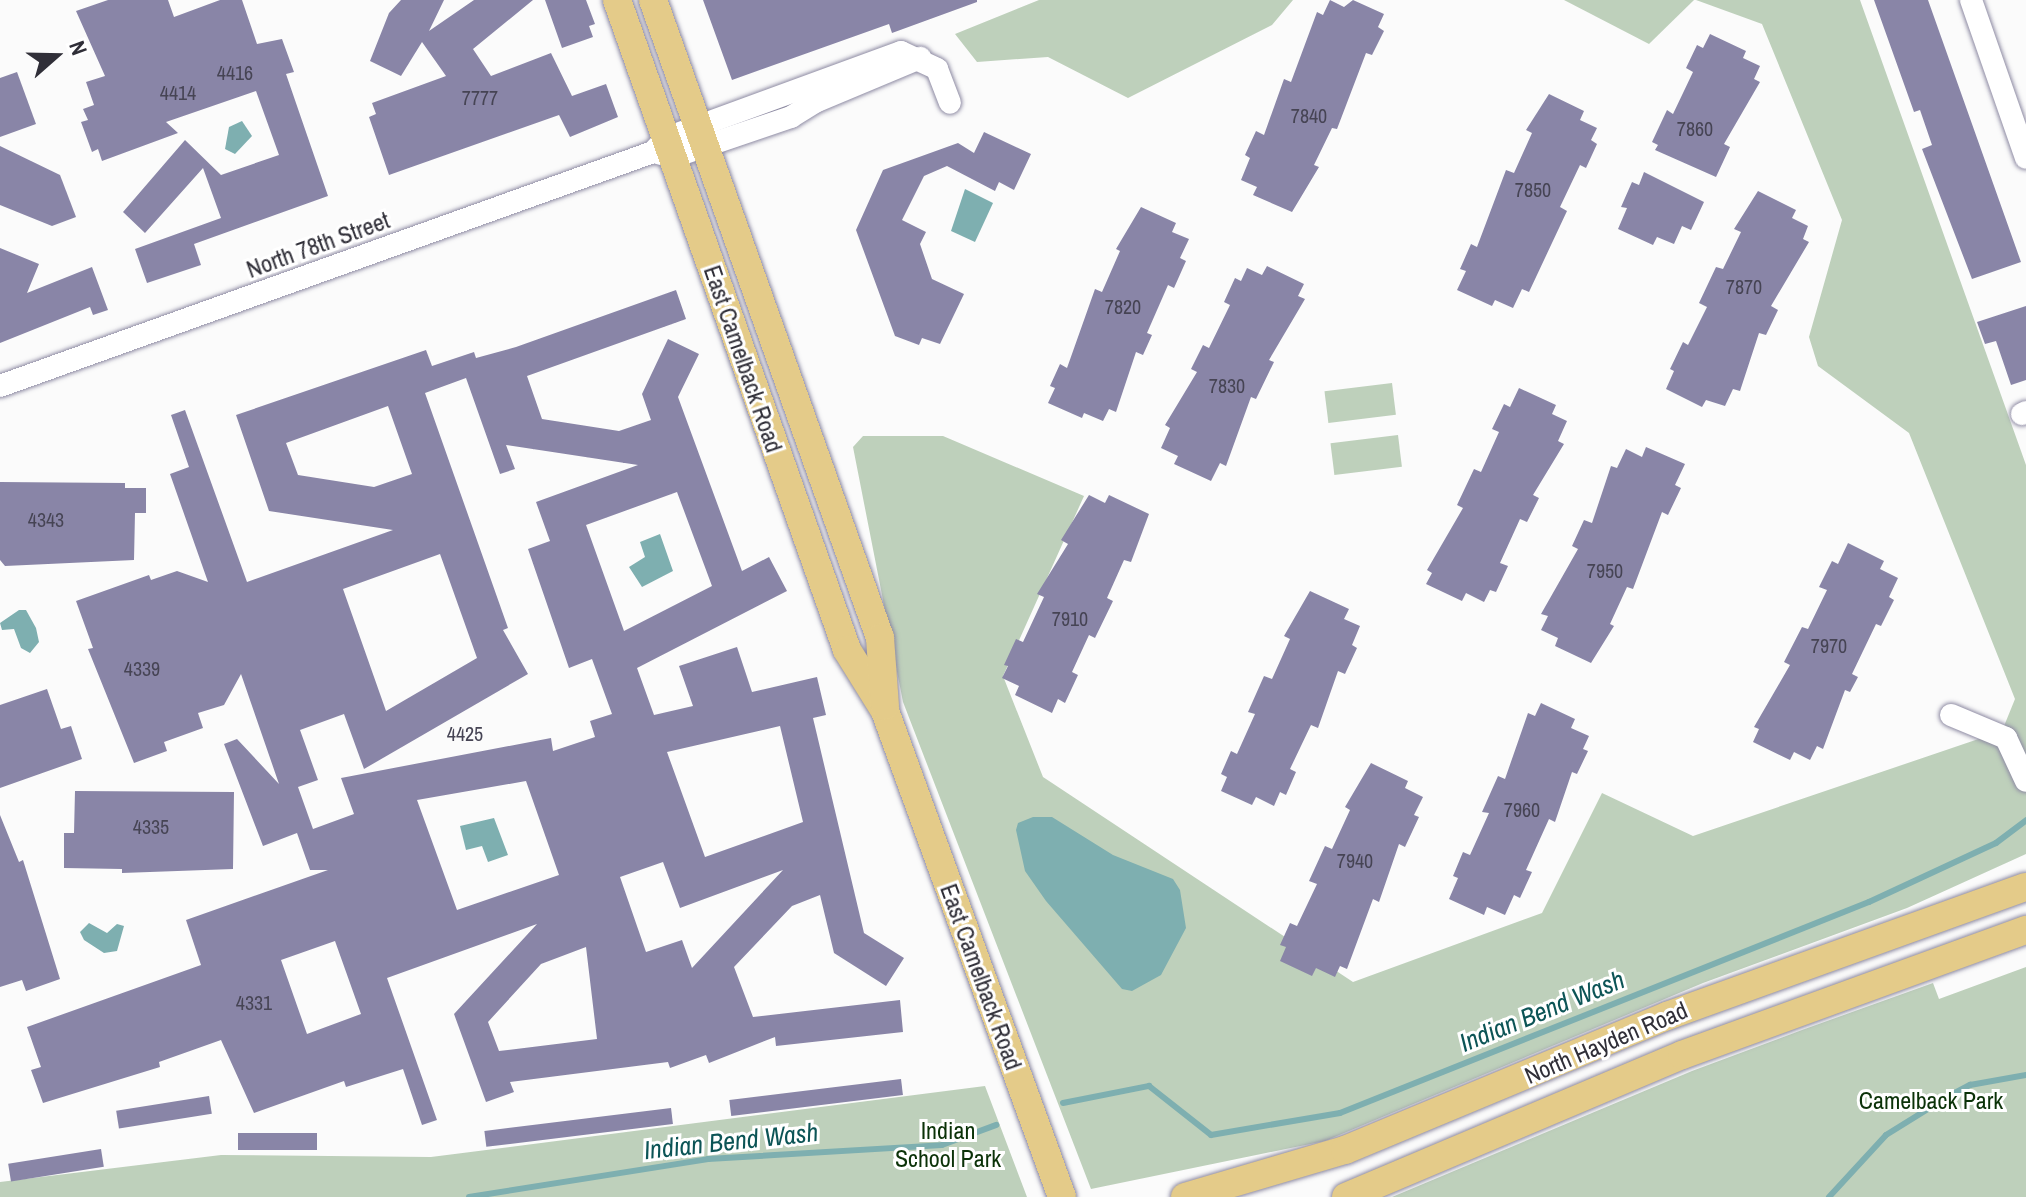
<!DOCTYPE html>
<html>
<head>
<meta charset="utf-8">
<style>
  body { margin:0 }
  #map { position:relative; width:2026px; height:1197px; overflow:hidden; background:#fbfbfb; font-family:"Archivo Narrow",sans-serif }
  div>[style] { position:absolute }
  .green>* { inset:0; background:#bed0bb; transform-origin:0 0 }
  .water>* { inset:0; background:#7eafb0 }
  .stream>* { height:6px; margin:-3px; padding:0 3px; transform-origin:3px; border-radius:3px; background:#7eafb0 }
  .building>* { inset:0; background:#8985a7; transform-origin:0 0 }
  .roads { filter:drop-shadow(0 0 2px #8e8ba3) drop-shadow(0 0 2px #8e8ba3) }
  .minor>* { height:22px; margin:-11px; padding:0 11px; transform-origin:11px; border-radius:11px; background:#fff }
  .major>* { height:28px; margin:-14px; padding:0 14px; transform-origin:14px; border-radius:14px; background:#e4cb89 }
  span { translate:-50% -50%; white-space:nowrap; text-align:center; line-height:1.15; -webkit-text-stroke:6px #fff; paint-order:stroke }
  .number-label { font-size:20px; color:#464454 }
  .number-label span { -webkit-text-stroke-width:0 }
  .street-label { font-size:24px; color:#302f38 }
  .park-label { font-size:24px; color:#0b3208 }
  .water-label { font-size:26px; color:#0c5456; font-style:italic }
  .north { position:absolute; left:16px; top:16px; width:80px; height:80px; -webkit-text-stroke:6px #fff; paint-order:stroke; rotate:70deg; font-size:22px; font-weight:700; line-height:32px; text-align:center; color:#302f38 }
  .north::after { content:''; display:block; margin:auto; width:28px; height:36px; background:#302f38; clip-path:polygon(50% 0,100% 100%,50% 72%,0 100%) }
</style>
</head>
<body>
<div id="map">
  <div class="green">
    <div style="clip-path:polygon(1039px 0,1293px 0,1272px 25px,1128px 98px,1048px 57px,977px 62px,955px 34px)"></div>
    <div style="clip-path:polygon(1564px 0,1694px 0,1649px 44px)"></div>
    <div style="clip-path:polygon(1696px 0,1860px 0,2026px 465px,2026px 854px,1907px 908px,1703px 983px,1325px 1141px,1091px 1189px,903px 702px,853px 447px,863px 436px,943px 436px,1084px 496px,1003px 676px,1043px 777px,1353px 982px,1542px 913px,1602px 793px,1693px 836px,2002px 731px,2015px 699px,1909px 433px,1818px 366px,1809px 337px,1842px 220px,1762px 24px)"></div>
    <div style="left:1392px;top:383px;width:32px;height:68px;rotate:83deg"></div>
    <div style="left:1398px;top:435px;width:32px;height:68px;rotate:83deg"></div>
    <div style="clip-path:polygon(2026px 967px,2026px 1197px,1392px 1197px,1692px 1071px,1802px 1030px,1933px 983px,1939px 999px)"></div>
    <div style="clip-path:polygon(985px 1086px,1027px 1197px,0 1197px,0 1182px,221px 1155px,431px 1157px)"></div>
  </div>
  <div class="water">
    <div style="clip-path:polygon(242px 121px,252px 136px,235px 154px,225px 149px,229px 127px)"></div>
    <div style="clip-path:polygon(965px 189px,993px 203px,975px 242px,951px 231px)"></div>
    <div style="clip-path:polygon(660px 534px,673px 571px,642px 587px,629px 567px,645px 557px,640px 542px)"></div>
    <div style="clip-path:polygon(19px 610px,26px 610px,36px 628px,39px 642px,30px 653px,21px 648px,14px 629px,2px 630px,0 623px)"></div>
    <div style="clip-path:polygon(1033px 817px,1052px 817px,1113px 855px,1173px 879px,1180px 890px,1186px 928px,1161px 975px,1132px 991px,1122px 989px,1046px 901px,1025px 871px,1016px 830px,1018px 823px)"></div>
    <div style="clip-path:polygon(494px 818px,508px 855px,488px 862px,482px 846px,466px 850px,460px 826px)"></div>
    <div style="clip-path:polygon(89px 923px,107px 933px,117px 924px,124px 926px,117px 951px,104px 953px,84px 940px,80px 932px)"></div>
  </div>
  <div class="stream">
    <div style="left:1063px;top:1103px;width:88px;rotate:-11.2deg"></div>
    <div style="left:1149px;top:1086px;width:79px;rotate:38.3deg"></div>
    <div style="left:1211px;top:1135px;width:131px;rotate:-9.7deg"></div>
    <div style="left:1340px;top:1113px;width:570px;rotate:-21.75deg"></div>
    <div style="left:1869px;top:902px;width:140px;rotate:-24.9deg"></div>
    <div style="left:1996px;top:843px;width:38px;rotate:-37deg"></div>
    <div style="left:469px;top:1197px;width:242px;rotate:-9deg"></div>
    <div style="left:708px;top:1159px;width:234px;rotate:-3.4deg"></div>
    <div style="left:942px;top:1145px;width:58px;rotate:-20.3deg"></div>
    <div style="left:1829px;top:1197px;width:84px;rotate:-47.4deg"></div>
    <div style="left:1886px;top:1135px;width:74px;rotate:-31.8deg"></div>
    <div style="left:1949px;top:1096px;width:24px;rotate:-28deg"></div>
    <div style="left:1970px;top:1085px;width:57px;rotate:-10.1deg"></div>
  </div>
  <div class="building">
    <div style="clip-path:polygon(108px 0,168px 0,174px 17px,220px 0,242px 0,257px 44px,282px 39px,294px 72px,286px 74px,328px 196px,194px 244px,201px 265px,147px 283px,135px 249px,221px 218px,203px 168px,145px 233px,123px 212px,185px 140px,221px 175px,279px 155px,256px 91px,166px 122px,178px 133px,102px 161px,98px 149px,92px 152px,81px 122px,88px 120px,83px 109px,94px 105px,86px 82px,105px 76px,76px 11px)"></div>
    <div style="clip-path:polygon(401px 0,444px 0,429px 31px,474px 0,533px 0,473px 49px,491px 76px,551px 53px,572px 96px,606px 84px,618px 117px,570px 137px,559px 115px,389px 175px,369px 117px,376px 114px,372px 103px,446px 76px,422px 42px,401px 76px,370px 61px,389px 13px)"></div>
    <div style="clip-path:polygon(545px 0,586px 0,595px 24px,589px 26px,593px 37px,562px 48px)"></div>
    <div style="clip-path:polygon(703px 0,977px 0,977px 2px,892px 33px,889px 24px,732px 80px)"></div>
    <div style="clip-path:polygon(1330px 0,1344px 7px,1353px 0,1384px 14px,1378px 27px,1384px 31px,1372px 55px,1366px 53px,1337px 129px,1332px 128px,1314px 165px,1319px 167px,1292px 212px,1253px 195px,1257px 187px,1241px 180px,1250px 158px,1245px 155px,1256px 131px,1264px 135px,1284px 79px,1291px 82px,1317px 12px,1323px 15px)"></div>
    <div style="clip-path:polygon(1874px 0,1928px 0,2021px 262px,1972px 279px,1922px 149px,1932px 145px,1920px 110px,1914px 112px)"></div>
    <div style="clip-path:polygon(1710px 34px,1746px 51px,1743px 58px,1760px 66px,1754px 79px,1760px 82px,1724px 144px,1730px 147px,1716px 177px,1655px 150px,1658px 145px,1652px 142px,1667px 110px,1673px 114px,1693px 72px,1686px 68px,1697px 45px,1703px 48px)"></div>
    <div style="clip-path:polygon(17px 72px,36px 124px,0 137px,0 78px)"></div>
    <div style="clip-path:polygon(1549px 94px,1584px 111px,1580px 120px,1597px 128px,1591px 140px,1597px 144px,1586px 168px,1580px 165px,1560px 207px,1567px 211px,1529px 292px,1522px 289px,1513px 308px,1495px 300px,1492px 306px,1457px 290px,1466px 271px,1460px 269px,1471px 244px,1477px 247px,1506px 170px,1514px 173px,1532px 133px,1526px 130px)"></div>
    <div style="clip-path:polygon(984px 132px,1031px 154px,1014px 190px,999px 182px,995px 191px,947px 166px,924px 176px,902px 220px,926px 232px,920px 244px,932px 279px,964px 294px,940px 344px,922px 338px,919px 345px,895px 336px,856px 230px,883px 170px,958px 143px,974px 153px)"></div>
    <div style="clip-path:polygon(0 146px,60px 175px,76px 217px,52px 226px,0 205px)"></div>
    <div style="clip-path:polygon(1644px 172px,1704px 202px,1691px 230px,1682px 226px,1674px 244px,1657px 237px,1653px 245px,1618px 229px,1627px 208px,1621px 207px,1632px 182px,1639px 185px)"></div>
    <div style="clip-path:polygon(1758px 191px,1796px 210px,1792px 218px,1808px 226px,1803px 239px,1809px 242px,1771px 306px,1778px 310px,1766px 335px,1759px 333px,1740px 391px,1733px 389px,1725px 406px,1706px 400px,1702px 407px,1666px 389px,1674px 371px,1670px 369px,1683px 342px,1688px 345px,1707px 307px,1699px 303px,1716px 267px,1723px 269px,1741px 232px,1734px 229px)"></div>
    <div style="clip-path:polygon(1141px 207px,1176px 223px,1172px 232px,1189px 239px,1180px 258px,1186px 261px,1174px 288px,1168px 285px,1147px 333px,1152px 335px,1143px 355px,1136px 352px,1116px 412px,1109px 409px,1103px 421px,1084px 413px,1082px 418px,1048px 403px,1055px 388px,1050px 386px,1060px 364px,1067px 368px,1095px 289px,1102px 292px,1120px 251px,1116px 249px)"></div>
    <div style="clip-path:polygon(0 248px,39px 264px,27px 293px,92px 267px,108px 310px,93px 315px,90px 307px,0 343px)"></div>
    <div style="clip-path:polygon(1267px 266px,1304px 284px,1298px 296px,1305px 299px,1269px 360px,1274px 362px,1256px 399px,1251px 397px,1226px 466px,1220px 463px,1211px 481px,1174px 464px,1178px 456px,1161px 448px,1170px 428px,1165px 425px,1197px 372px,1191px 369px,1203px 345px,1209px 348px,1230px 305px,1224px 302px,1235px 278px,1241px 281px,1247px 268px,1262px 275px)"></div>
    <div style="clip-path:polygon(evenodd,676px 290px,686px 319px,527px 376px,542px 419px,619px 431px,651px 420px,642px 394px,668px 339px,699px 354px,678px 397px,742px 571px,769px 557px,787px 591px,637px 668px,654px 715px,693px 706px,679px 666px,737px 647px,752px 692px,817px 677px,826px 715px,813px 718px,864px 933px,904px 958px,886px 986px,834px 953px,820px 895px,792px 906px,734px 967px,753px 1017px,900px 1000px,903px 1032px,776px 1046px,775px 1037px,709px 1063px,706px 1055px,670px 1068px,668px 1062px,510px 1082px,514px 1092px,486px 1102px,454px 1014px,537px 924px,387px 978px,437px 1120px,422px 1125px,403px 1069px,346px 1087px,344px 1081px,254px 1113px,221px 1040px,159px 1062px,160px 1067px,43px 1103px,31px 1070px,41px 1067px,27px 1027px,201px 965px,186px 920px,328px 870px,310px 870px,297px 833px,263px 846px,224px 744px,237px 739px,279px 784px,241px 674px,224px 705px,198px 713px,203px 728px,164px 742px,167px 751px,134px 763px,88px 649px,93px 648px,76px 601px,149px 575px,151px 580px,177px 571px,208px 582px,170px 474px,189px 467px,171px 415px,185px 410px,247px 582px,393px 530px,269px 511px,236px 415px,426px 350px,432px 366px,474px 352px,476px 358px,516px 347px,676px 290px,466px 378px,500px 474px,515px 469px,506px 445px,638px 465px,536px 502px,550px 541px,528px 549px,569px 668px,592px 659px,612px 714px,590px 721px,595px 737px,553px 751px,551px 738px,341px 778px,354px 814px,313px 829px,298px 787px,318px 780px,300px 730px,344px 714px,364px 769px,528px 674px,503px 630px,508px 628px,425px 393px,466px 378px,676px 290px,388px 406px,412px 474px,374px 487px,298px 475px,286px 443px,388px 406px,676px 290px,677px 492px,712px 586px,624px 631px,586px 525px,677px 492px,676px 290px,440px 554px,477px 658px,386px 711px,343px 589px,440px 554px,676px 290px,780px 726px,803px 822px,705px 857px,667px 752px,780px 726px,676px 290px,526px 781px,559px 875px,457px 910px,417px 800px,526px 781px,676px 290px,663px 862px,680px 908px,783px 870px,692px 968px,682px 940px,646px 952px,620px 877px,663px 862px,676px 290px,335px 941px,361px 1014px,307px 1034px,281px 960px,335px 941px,676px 290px,586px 947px,597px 1039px,499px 1051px,488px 1022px,541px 964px,586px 947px)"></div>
    <div style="clip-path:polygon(2026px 306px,2026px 380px,2011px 385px,1996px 341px,1985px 344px,1977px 322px)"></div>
    <div style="clip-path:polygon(1519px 388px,1556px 405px,1552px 414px,1567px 421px,1558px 441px,1564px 444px,1533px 495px,1539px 498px,1527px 522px,1520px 519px,1500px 563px,1508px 566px,1496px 592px,1490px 590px,1484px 602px,1466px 593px,1462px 601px,1426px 584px,1432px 573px,1427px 570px,1463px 508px,1457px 505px,1474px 469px,1481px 472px,1499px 432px,1492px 429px,1504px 404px,1510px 407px)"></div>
    <div style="clip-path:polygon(1646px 447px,1685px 464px,1675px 485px,1681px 488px,1668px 515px,1662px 512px,1633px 589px,1627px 587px,1610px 624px,1614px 626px,1591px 663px,1555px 646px,1558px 638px,1541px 630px,1548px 616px,1541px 614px,1578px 549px,1572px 546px,1584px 520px,1592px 523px,1611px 466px,1617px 468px,1626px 449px,1642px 457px)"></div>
    <div style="clip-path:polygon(0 482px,125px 483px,125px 488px,146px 488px,146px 513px,135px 513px,134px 560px,5px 566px,0 560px)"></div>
    <div style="clip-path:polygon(1089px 495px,1105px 503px,1109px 495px,1149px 514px,1131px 562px,1124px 560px,1107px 598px,1113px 601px,1095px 638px,1089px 635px,1072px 672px,1078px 675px,1065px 703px,1058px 699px,1052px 713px,1015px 695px,1019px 686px,1002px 678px,1008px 666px,1004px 665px,1016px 639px,1023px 642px,1044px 597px,1037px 594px,1068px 544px,1061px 540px)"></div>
    <div style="clip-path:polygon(1848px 543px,1884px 561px,1880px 569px,1898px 578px,1889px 597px,1894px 600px,1881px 626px,1876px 624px,1852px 674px,1858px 677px,1850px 692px,1845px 690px,1823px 749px,1817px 746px,1810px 760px,1794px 752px,1790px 760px,1753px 742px,1759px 729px,1754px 727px,1790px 665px,1784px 662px,1802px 627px,1808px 629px,1827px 590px,1819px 587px,1832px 561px,1838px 564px)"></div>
    <div style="clip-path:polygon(1310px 591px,1349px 609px,1344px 619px,1360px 626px,1352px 645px,1357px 648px,1345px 674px,1338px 671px,1318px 728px,1311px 725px,1290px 769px,1296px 772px,1286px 795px,1280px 792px,1274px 806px,1256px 797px,1252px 805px,1221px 791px,1227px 777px,1221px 774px,1231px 751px,1237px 754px,1255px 714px,1248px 712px,1264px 676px,1272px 679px,1290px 639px,1284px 636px)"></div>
    <div style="clip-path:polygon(47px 689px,61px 729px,71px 726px,82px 759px,0 788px,0 705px)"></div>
    <div style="clip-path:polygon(1541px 703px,1575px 719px,1571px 728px,1589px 736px,1583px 749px,1588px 751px,1577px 774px,1572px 772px,1555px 822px,1549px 819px,1526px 870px,1532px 872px,1520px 898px,1514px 895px,1505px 915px,1487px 907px,1484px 915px,1449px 899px,1458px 878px,1453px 876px,1463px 852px,1470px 855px,1489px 813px,1482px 812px,1498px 776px,1505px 779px,1528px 713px,1535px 716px)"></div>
    <div style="clip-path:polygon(1371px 763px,1408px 781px,1405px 788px,1423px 797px,1414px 815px,1419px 817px,1405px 847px,1399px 844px,1379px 902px,1373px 899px,1347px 969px,1340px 966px,1335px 977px,1316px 968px,1312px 976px,1280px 961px,1286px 947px,1280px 945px,1290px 923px,1297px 926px,1317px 884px,1309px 881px,1325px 846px,1332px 849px,1350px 810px,1345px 807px)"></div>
    <div style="clip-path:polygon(75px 791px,234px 792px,233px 869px,122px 873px,122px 869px,64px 868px,64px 833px,74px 833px)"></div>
    <div style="clip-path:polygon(0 815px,19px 862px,23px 860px,60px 979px,26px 991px,22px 980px,0 987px)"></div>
    <div style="left:901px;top:1079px;width:16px;height:173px;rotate:83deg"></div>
    <div style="left:209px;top:1096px;width:18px;height:94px;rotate:81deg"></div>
    <div style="left:671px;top:1108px;width:16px;height:188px;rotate:83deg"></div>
    <div style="left:317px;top:1133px;width:17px;height:79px;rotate:90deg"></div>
    <div style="left:101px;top:1149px;width:18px;height:94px;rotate:81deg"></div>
  </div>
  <div class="roads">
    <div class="minor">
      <div style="left:1971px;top:0;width:167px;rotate:70.8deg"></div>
      <div style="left:658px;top:153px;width:16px;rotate:15deg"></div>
      <div style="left:673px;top:157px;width:125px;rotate:-18.7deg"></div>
      <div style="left:791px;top:117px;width:31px;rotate:-32deg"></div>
      <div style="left:817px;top:101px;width:112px;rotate:-22.7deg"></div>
      <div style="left:0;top:386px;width:694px;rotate:-19.71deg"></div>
      <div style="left:653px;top:152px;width:19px;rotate:-47deg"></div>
      <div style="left:666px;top:138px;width:250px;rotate:-20.1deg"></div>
      <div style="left:901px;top:52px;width:40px;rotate:25deg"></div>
      <div style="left:937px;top:69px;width:36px;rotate:69deg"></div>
      <div style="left:2022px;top:414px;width:4px;rotate:-27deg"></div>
      <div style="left:1951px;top:715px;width:60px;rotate:22.7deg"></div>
      <div style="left:2006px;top:738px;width:47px;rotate:65.1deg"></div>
    </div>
    <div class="major">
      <div style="left:617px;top:0;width:689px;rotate:70.51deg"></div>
      <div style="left:847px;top:650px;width:72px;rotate:58.1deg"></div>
      <div style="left:885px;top:711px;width:517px;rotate:69.99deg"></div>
      <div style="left:653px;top:0;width:677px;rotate:70.41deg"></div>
      <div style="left:880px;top:638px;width:68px;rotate:85.8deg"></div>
      <div style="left:1185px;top:1197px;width:167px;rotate:-16.4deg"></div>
      <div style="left:1345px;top:1150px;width:349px;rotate:-22.6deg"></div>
      <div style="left:1667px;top:1016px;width:381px;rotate:-19.8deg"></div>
      <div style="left:1346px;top:1197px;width:365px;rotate:-22.9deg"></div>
      <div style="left:1682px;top:1055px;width:366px;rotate:-20deg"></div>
    </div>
  </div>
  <div class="number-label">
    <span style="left:235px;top:72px">4416</span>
    <span style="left:178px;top:92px">4414</span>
    <span style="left:480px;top:97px">7777</span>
    <span style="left:1309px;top:115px">7840</span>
    <span style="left:1695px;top:128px">7860</span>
    <span style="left:1533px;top:189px">7850</span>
    <span style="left:1744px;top:286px">7870</span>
    <span style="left:1123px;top:306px">7820</span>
    <span style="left:1227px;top:385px">7830</span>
    <span style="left:46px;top:519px">4343</span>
    <span style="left:1605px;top:570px">7950</span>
    <span style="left:1070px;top:618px">7910</span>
    <span style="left:1829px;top:645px">7970</span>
    <span style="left:142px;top:668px">4339</span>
    <span style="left:465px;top:733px">4425</span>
    <span style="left:1522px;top:809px">7960</span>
    <span style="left:151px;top:826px">4335</span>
    <span style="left:1355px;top:860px">7940</span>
    <span style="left:254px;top:1002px">4331</span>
  </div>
  <div class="street-label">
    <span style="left:318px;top:245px;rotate:-20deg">North 78th Street</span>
    <span style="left:743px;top:359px;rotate:71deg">East Camelback Road</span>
    <span style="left:981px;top:977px;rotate:70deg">East Camelback Road</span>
    <span style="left:1606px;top:1043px;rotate:-23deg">North Hayden Road</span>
  </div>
  <div class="park-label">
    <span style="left:1931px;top:1101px">Camelback Park</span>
    <span style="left:948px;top:1145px">Indian<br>School Park</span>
  </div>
  <div class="water-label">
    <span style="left:1542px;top:1011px;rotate:-22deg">Indian Bend Wash</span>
    <span style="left:731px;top:1141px;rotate:-6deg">Indian Bend Wash</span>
  </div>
  <div class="north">N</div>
</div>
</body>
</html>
